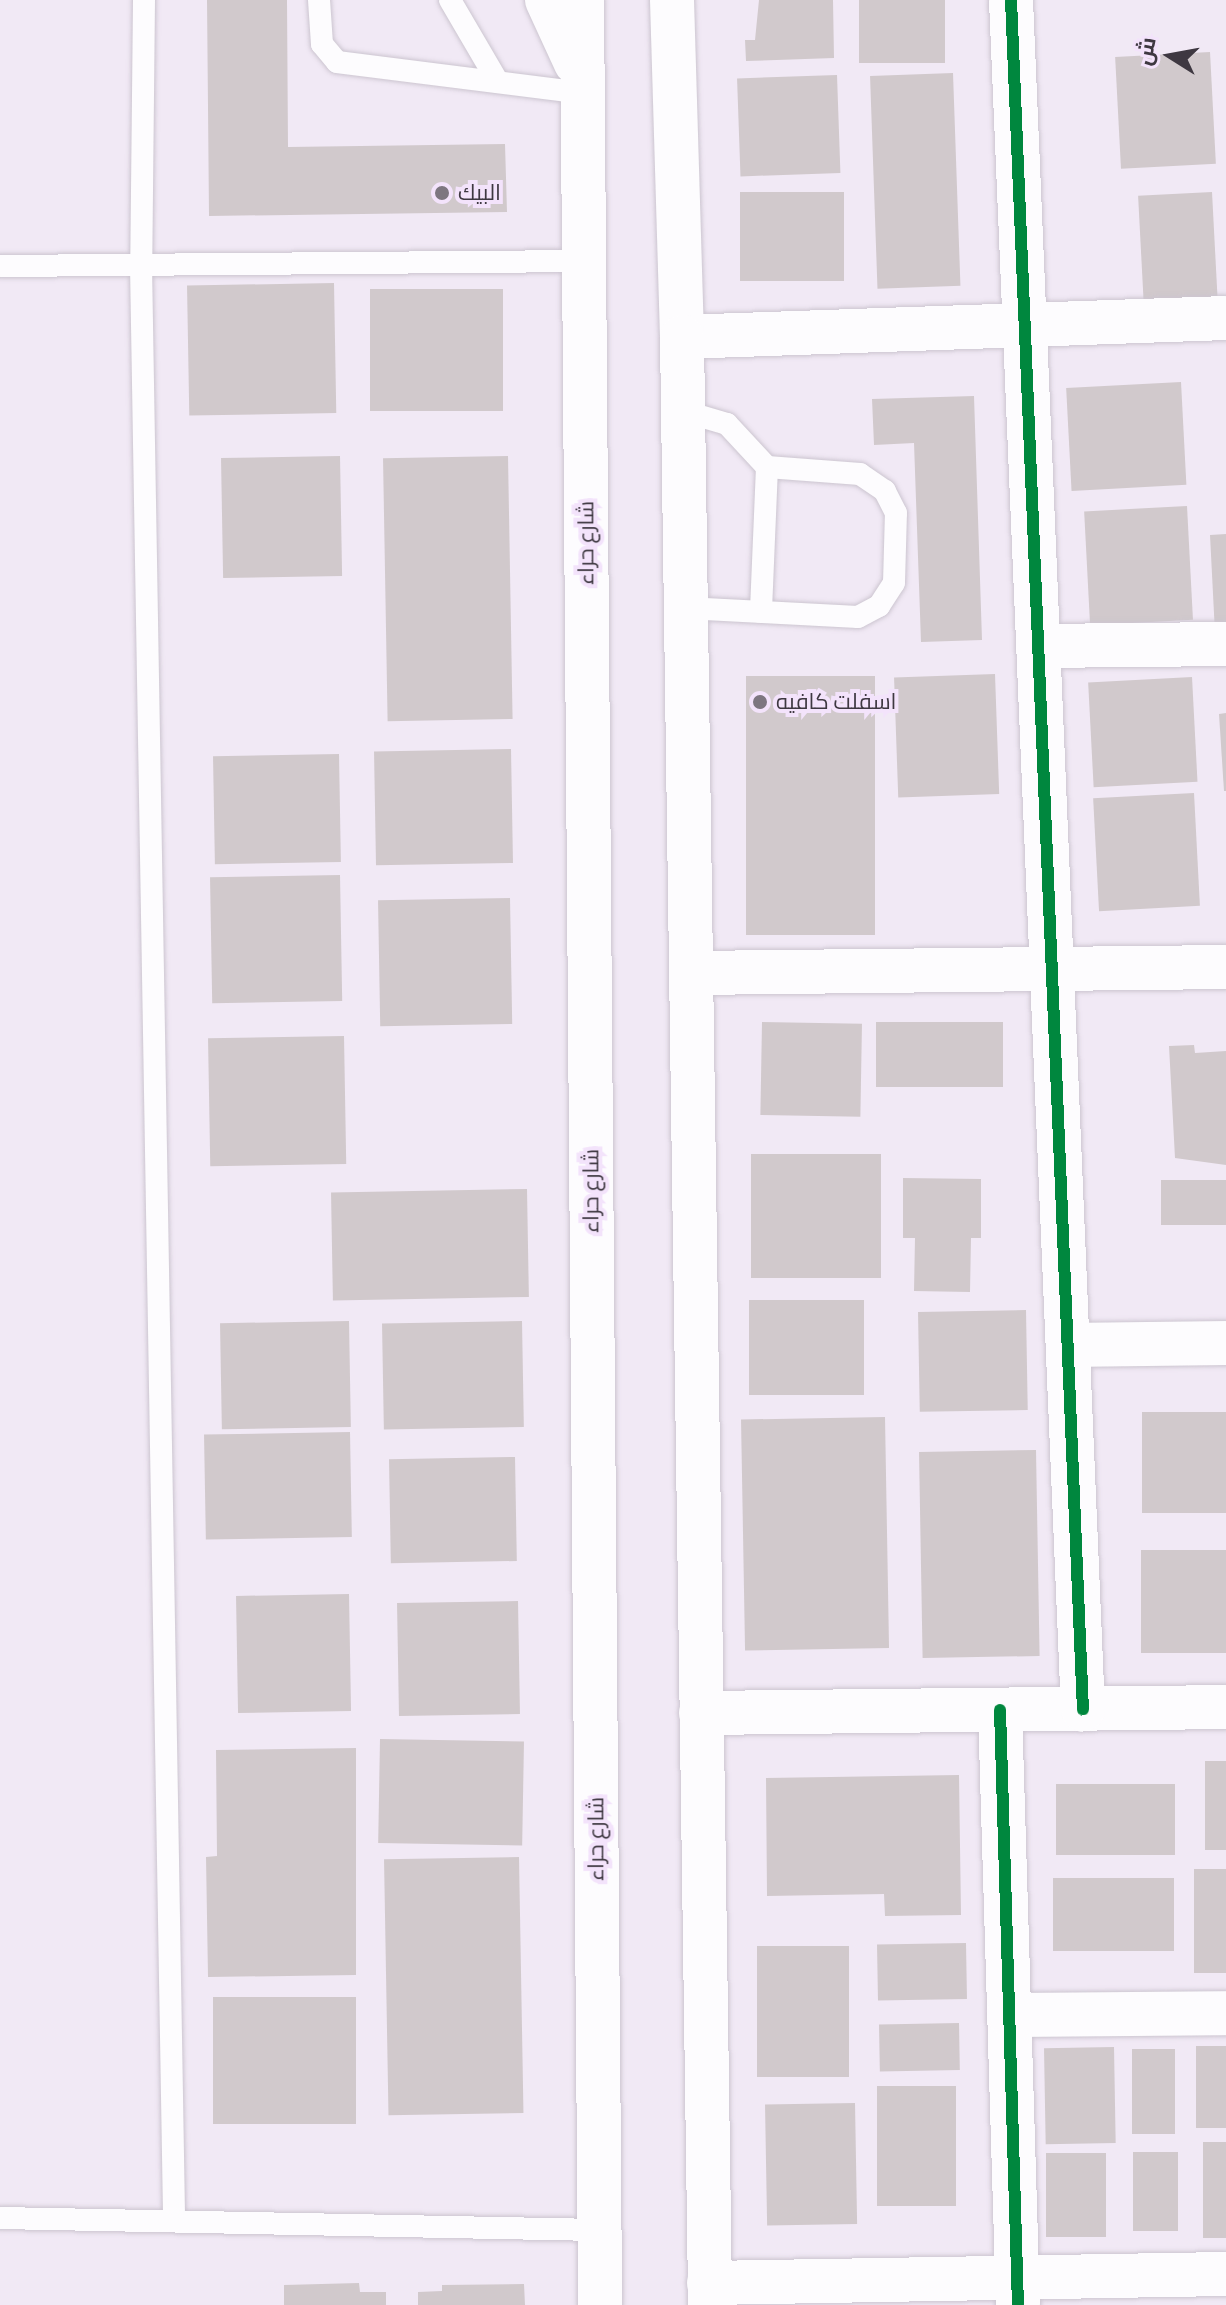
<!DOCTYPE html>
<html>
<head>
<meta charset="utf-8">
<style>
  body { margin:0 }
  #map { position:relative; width:1226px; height:2305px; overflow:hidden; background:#f1e9f5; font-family:Signika,Cairo,sans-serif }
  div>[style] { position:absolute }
  .building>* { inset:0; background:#d1c9cc; transform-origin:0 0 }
  .roads { filter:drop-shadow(0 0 2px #ccc5d0) drop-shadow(0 0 2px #ccc5d0) }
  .service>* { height:22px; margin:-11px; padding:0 11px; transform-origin:11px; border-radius:11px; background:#fdfcfe }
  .minor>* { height:44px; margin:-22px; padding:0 22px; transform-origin:22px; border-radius:22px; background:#fdfcfe }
  .tertiary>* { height:44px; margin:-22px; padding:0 22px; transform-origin:22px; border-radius:22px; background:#fdfcfe }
  .primary>* { height:44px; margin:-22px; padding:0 22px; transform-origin:22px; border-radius:22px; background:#fdfcfe }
  .cycleway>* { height:12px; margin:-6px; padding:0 6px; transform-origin:6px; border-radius:6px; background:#00873e }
  .dots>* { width:22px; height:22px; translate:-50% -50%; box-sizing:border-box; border:4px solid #f3e3fb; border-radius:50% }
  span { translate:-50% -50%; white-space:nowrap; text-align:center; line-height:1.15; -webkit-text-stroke:8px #f3e3fb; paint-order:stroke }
  .poi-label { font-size:22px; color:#3e3841 }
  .left { translate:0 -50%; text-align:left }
  .street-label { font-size:22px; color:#3e3841 }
  .north { position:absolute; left:1130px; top:16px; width:80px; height:80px; -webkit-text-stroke:6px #f3e3fb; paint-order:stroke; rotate:281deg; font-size:22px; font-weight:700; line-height:32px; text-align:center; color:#3e3841 }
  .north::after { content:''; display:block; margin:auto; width:28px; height:36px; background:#3e3841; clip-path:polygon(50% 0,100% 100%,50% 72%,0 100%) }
</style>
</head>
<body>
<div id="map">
  <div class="building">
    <div style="clip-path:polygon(207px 0,287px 0,288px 147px,505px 144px,507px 212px,209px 216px)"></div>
    <div style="clip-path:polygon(759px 0,833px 0,834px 58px,746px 61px,745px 40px,755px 40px)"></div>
    <div style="left:859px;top:0;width:86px;height:63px"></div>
    <div style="left:1210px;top:52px;width:112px;height:95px;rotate:87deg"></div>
    <div style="left:953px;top:73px;width:213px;height:83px;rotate:88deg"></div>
    <div style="left:837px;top:75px;width:98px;height:100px;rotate:88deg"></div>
    <div style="left:740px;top:192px;width:104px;height:89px"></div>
    <div style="left:1212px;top:192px;width:113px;height:74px;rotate:87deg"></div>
    <div style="left:334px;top:283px;width:130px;height:147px;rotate:89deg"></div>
    <div style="left:503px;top:289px;width:122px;height:133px;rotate:90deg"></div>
    <div style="left:1181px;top:382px;width:103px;height:115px;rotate:87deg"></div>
    <div style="clip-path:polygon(974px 396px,982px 640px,921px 642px,914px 443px,874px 445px,872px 399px)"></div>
    <div style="left:340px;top:456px;width:120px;height:119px;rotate:89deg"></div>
    <div style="left:508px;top:456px;width:263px;height:125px;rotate:89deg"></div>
    <div style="left:1187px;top:506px;width:114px;height:103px;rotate:87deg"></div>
    <div style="clip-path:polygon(1226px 534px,1226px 632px,1215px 633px,1210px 535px)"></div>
    <div style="left:995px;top:674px;width:120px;height:101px;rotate:88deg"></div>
    <div style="left:746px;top:676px;width:129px;height:259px"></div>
    <div style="left:1192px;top:677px;width:105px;height:104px;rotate:87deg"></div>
    <div style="clip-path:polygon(1226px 713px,1226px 791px,1224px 791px,1219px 714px)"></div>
    <div style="left:511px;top:749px;width:114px;height:137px;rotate:89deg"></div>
    <div style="left:339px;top:754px;width:108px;height:126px;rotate:89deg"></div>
    <div style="left:1194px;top:793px;width:113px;height:101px;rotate:87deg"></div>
    <div style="left:340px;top:875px;width:126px;height:130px;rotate:89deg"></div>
    <div style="left:510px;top:898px;width:126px;height:132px;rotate:89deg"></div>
    <div style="left:762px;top:1022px;width:100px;height:93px;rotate:1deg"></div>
    <div style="left:876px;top:1022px;width:127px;height:65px"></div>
    <div style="left:344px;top:1036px;width:128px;height:136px;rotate:89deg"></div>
    <div style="clip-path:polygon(1194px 1045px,1195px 1053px,1226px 1051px,1226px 1165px,1175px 1158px,1169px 1046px)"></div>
    <div style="left:751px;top:1154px;width:130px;height:124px"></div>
    <div style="clip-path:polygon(903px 1178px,981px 1179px,981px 1238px,971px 1238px,970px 1292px,914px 1291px,915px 1238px,903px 1238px)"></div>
    <div style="left:1226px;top:1180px;width:45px;height:65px;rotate:90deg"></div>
    <div style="left:527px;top:1189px;width:108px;height:196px;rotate:89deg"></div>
    <div style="left:749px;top:1300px;width:115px;height:95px"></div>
    <div style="left:1026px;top:1310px;width:100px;height:108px;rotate:89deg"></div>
    <div style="left:349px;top:1321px;width:106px;height:129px;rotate:89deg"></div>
    <div style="left:522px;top:1321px;width:106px;height:140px;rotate:89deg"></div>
    <div style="left:1226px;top:1412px;width:101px;height:84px;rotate:90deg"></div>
    <div style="left:885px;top:1417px;width:231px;height:144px;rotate:89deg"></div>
    <div style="left:350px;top:1432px;width:105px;height:146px;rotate:89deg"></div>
    <div style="left:1036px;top:1450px;width:206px;height:117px;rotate:89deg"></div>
    <div style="left:515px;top:1457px;width:104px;height:126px;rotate:89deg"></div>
    <div style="left:1226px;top:1550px;width:103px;height:85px;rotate:90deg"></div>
    <div style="left:349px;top:1594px;width:117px;height:113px;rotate:89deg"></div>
    <div style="left:518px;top:1601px;width:113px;height:121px;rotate:89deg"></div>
    <div style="left:380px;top:1739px;width:144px;height:104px;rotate:1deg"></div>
    <div style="clip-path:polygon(356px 1748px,356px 1975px,208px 1977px,206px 1857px,217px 1856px,216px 1750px)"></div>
    <div style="left:1205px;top:1761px;width:21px;height:89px"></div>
    <div style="clip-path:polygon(959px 1775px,961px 1915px,885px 1916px,884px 1894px,767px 1896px,766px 1778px)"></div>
    <div style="left:1056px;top:1784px;width:119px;height:71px"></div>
    <div style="left:519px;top:1857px;width:256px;height:135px;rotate:89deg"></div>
    <div style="left:1194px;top:1869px;width:32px;height:104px"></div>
    <div style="left:1053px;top:1878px;width:121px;height:73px"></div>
    <div style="left:966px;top:1943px;width:56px;height:89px;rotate:89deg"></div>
    <div style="left:849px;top:1946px;width:131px;height:92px;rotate:90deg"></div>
    <div style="left:356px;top:1997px;width:127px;height:143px;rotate:90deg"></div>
    <div style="left:959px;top:2023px;width:47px;height:80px;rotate:89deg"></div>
    <div style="left:1226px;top:2046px;width:82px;height:30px;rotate:90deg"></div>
    <div style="left:1114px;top:2047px;width:96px;height:70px;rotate:89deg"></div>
    <div style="left:1132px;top:2049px;width:43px;height:85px"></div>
    <div style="left:956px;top:2086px;width:120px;height:79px;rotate:90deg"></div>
    <div style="left:855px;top:2103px;width:121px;height:90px;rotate:89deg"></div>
    <div style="left:1203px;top:2142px;width:23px;height:96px"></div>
    <div style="left:1133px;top:2152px;width:45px;height:79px"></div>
    <div style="left:1046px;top:2153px;width:60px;height:84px"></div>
    <div style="clip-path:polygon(359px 2283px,360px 2292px,386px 2292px,386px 2305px,284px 2305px,284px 2285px)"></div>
    <div style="clip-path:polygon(524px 2284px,525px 2305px,418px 2305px,418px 2292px,442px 2291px,442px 2285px)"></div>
  </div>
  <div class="roads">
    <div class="service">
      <div style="left:144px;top:0;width:265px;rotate:90.6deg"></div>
      <div style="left:141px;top:265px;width:1956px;rotate:89.03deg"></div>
      <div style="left:319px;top:0;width:44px;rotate:86.1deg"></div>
      <div style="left:322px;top:44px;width:23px;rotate:50deg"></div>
      <div style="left:337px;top:62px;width:247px;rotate:7.2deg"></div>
      <div style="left:450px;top:0;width:95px;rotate:59.7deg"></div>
      <div style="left:0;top:266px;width:584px;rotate:-0.49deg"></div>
      <div style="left:683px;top:411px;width:46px;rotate:16.5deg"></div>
      <div style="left:727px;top:424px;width:59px;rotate:47.1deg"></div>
      <div style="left:767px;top:467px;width:145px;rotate:92.4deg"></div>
      <div style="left:686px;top:608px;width:172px;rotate:3deg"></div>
      <div style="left:858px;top:617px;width:24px;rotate:-28deg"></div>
      <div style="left:879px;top:606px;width:27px;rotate:-57deg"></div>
      <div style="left:894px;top:583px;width:70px;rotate:-88.4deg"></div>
      <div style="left:896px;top:513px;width:25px;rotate:-117deg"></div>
      <div style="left:885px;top:491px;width:30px;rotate:-146deg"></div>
      <div style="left:860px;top:474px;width:93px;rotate:-175.7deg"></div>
      <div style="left:0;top:2218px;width:600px;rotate:1.15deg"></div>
    </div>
    <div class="minor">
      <div style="left:682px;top:337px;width:544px;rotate:-2deg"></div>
      <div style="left:1038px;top:646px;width:188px;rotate:-0.6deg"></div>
      <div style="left:691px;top:973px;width:535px;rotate:-0.64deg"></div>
      <div style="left:1068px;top:1345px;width:158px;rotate:-0.7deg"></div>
      <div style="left:1000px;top:1710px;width:595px;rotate:88.27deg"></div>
      <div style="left:701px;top:1713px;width:525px;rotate:-0.65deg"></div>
      <div style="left:1009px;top:2015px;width:217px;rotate:-0.5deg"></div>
      <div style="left:709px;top:2283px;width:517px;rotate:-1deg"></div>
    </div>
    <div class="tertiary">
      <div style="left:1011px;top:0;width:1711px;rotate:87.59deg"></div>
    </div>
    <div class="primary">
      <div style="left:547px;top:0;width:69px;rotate:65.3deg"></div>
      <div style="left:582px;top:0;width:2305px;rotate:89.55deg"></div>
      <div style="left:672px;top:0;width:337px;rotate:88.3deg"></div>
      <div style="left:682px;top:337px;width:1968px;rotate:89.18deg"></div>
    </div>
  </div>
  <div class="cycleway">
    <div style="left:1011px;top:0;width:1711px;rotate:87.59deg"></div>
    <div style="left:1000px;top:1710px;width:595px;rotate:88.27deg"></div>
  </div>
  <div class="dots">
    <div style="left:442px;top:193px;background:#7d7680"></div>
    <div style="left:760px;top:702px;background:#7d7680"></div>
  </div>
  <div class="poi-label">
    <span class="left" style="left:458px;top:193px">البيك</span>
    <span class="left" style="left:776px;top:702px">اسفلت كافيه</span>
  </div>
  <div class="street-label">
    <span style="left:586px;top:543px;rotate:-90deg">شارع حراء</span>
    <span style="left:591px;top:1191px;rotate:-90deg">شارع حراء</span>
    <span style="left:596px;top:1839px;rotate:-90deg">شارع حراء</span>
  </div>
  <div class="north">ش</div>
</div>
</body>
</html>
